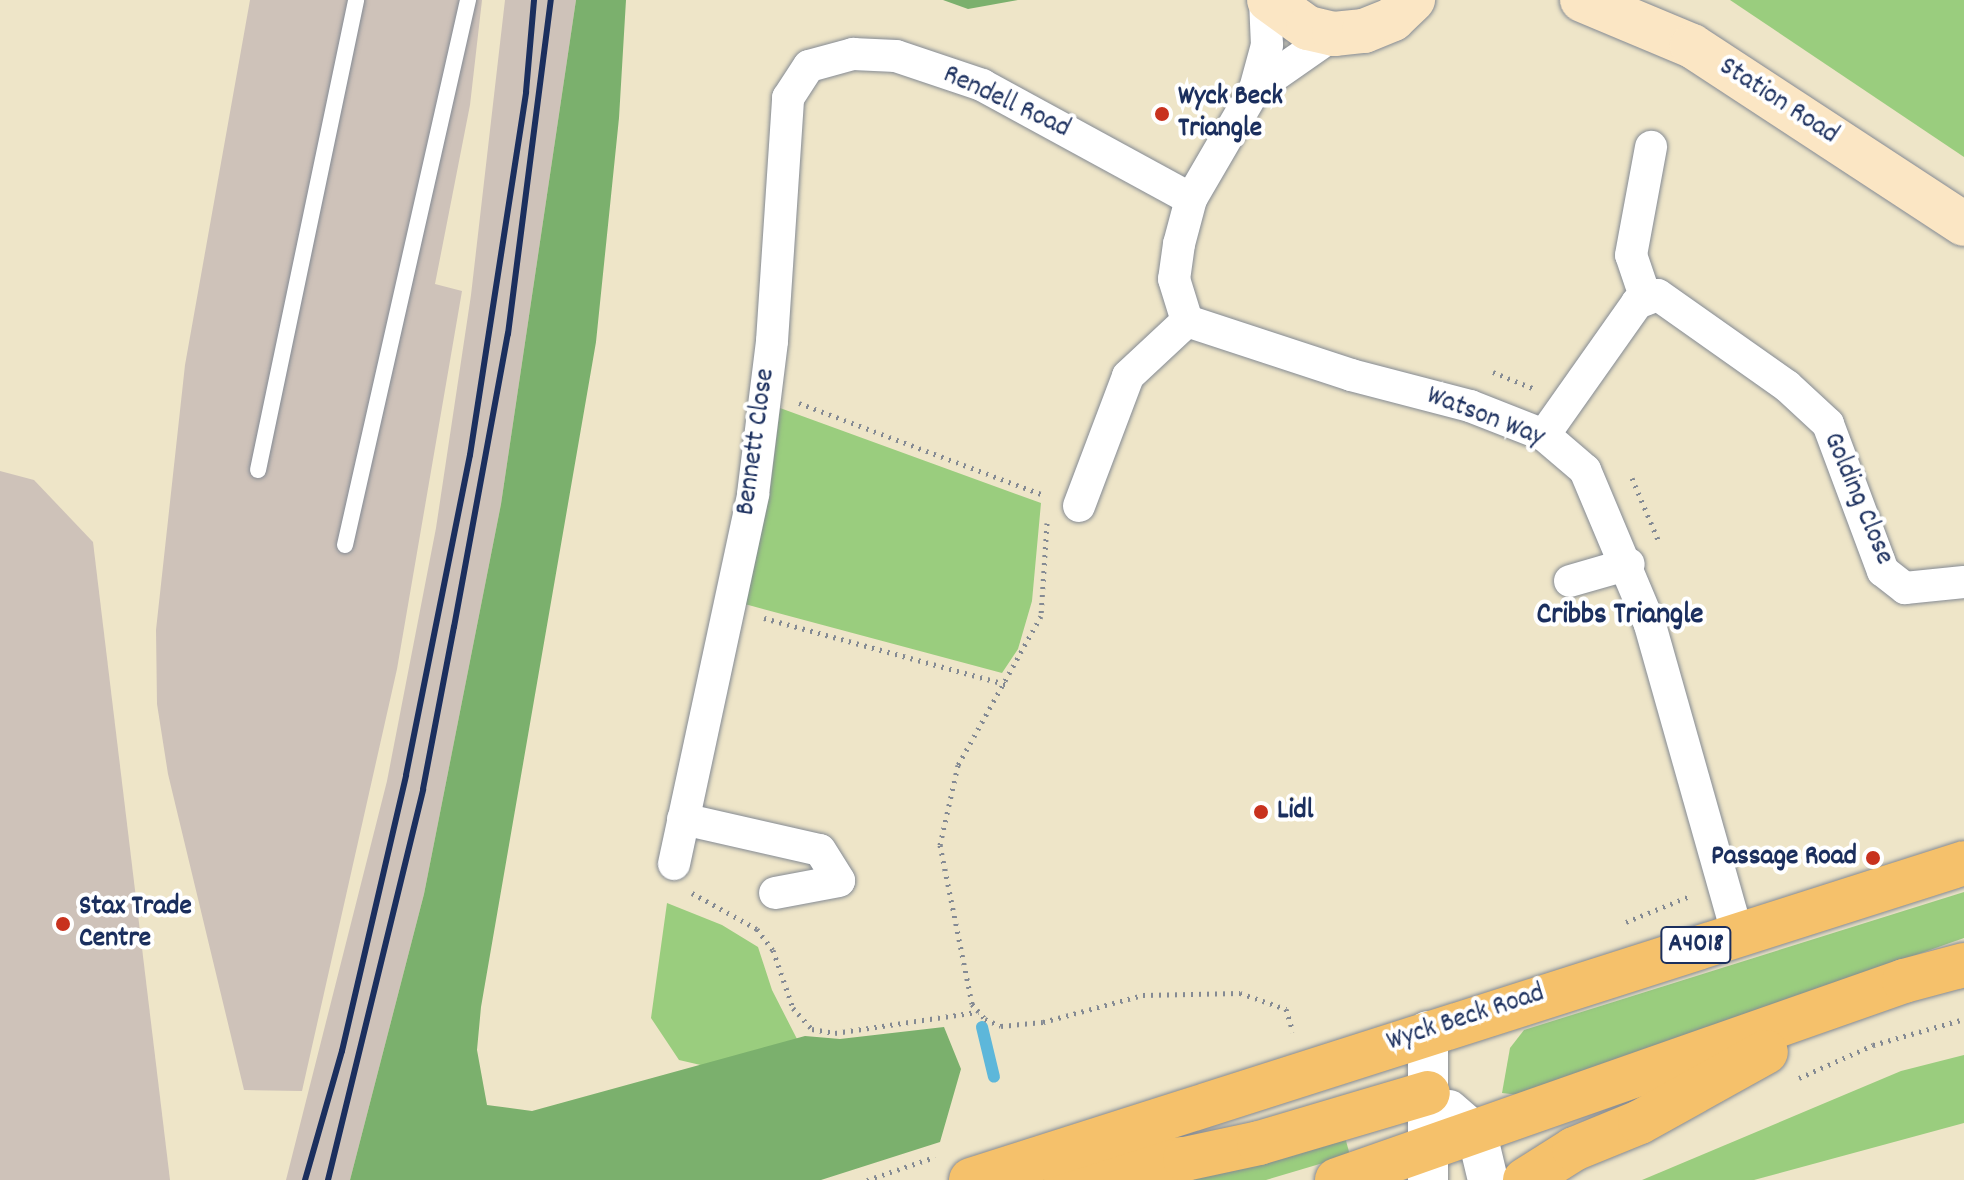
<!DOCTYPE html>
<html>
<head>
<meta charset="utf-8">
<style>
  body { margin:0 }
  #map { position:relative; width:1964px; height:1180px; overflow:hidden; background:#eee5c8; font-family:Dekko,sans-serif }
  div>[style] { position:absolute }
  .industrial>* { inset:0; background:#cec2b9 }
  .green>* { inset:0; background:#9acd7e }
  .forest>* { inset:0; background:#7bb06d }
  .stream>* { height:12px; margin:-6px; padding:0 6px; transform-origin:6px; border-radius:6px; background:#5db7da }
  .path>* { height:5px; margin-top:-2.5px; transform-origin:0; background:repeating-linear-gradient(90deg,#848a93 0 2px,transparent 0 8px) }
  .roads { filter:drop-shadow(0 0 2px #848a93) drop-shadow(0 0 2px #848a93) }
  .service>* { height:16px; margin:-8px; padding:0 8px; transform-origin:8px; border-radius:8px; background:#fff }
  .minor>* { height:32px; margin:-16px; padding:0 16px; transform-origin:16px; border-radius:16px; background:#fff }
  .tertiary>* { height:40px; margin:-20px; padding:0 20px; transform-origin:20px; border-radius:20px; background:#fff }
  .secondary>* { height:44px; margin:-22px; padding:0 22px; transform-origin:22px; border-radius:22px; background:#fbe6c4 }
  .primary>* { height:44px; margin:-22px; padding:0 22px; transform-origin:22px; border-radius:22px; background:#f5c16b }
  .rail>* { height:6px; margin:-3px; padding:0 3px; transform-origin:3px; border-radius:3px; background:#1b2f5e }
  .dots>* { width:22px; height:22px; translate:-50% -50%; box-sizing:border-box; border:4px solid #fff; border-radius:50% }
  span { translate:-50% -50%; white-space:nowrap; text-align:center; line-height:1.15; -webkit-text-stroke:8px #fff; paint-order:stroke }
  .shield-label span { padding:2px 6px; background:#fff; border:2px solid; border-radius:6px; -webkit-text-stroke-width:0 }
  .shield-label { font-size:26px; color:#1b2f5e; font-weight:700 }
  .poi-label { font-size:28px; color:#1b2f5e; font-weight:700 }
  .left { translate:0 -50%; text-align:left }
  .right { translate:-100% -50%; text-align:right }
  .street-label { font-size:28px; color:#1b2f5e }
  .neighbourhood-label { font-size:30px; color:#1b2f5e; font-weight:700 }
</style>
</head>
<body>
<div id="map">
  <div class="industrial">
    <div style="clip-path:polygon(250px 0,482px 0,470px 105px,435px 284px,462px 291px,397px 669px,302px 1091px,244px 1090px,168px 774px,157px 704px,156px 630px,185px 365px)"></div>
    <div style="clip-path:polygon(505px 0,576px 0,501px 504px,424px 894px,350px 1180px,286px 1180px,387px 781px,436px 528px,471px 295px)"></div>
    <div style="clip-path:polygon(0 471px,34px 480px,93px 542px,170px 1180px,0 1180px)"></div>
  </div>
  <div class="green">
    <div style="clip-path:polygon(1730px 0,1964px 0,1964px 157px)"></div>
    <div style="clip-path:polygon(780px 408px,1041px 503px,1032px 601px,1018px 649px,1002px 673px,741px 603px,769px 498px)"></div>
    <div style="clip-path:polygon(1964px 892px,1964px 938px,1519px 1095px,1502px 1093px,1510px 1048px,1524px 1030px)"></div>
    <div style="clip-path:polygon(667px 903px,722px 925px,758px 947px,772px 990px,797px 1039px,705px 1066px,679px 1060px,651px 1018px)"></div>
    <div style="clip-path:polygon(1964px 1055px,1964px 1123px,1754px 1180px,1642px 1180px,1901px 1071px)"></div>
    <div style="clip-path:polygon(1344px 1134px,1350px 1155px,1266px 1180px,1177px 1180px)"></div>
  </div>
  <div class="forest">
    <div style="clip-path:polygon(576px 0,626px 0,619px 118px,596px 342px,481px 1007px,477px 1050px,487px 1105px,532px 1111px,805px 1036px,840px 1039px,944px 1027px,961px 1069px,940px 1142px,821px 1180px,350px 1180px,424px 894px,501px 504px)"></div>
    <div style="clip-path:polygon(943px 0,1018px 0,968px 9px)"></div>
  </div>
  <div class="stream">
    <div style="left:982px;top:1027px;width:51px;rotate:76.5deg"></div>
  </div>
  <div class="path">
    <div style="left:1493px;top:372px;width:45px;rotate:22deg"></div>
    <div style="left:799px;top:403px;width:262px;rotate:20.6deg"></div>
    <div style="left:1632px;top:478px;width:69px;rotate:67.1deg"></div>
    <div style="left:1047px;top:523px;width:93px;rotate:93.7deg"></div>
    <div style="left:1041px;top:616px;width:171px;rotate:119.1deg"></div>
    <div style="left:958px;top:765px;width:82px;rotate:102.7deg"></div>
    <div style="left:940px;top:845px;width:162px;rotate:78.6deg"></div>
    <div style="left:972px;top:1004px;width:20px;rotate:49deg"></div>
    <div style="left:985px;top:1019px;width:17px;rotate:24deg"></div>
    <div style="left:1001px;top:1026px;width:42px;rotate:-5.4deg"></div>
    <div style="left:1043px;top:1022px;width:104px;rotate:-15.1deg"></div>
    <div style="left:1143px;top:995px;width:97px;rotate:-1.2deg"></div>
    <div style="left:1240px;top:993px;width:49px;rotate:19.2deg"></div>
    <div style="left:1286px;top:1009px;width:24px;rotate:73deg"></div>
    <div style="left:764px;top:618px;width:251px;rotate:15.3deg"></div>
    <div style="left:692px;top:893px;width:74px;rotate:29deg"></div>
    <div style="left:757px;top:929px;width:26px;rotate:53deg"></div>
    <div style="left:773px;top:950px;width:61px;rotate:71deg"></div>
    <div style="left:793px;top:1008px;width:28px;rotate:48deg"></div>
    <div style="left:812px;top:1029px;width:23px;rotate:10deg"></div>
    <div style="left:835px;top:1033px;width:145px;rotate:-8.4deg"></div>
    <div style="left:1626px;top:922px;width:69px;rotate:-22.1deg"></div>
    <div style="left:1799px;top:1078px;width:81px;rotate:-24deg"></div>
    <div style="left:1873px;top:1045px;width:95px;rotate:-15.9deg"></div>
    <div style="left:867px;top:1180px;width:72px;rotate:-18.7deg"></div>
  </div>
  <div class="roads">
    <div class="service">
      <div style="left:258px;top:470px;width:480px;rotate:-78.2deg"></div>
      <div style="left:345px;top:545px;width:559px;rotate:-77.28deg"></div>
    </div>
    <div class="minor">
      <div style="left:1265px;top:0;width:45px;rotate:87.5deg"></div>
      <div style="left:1267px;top:45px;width:46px;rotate:105.3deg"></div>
      <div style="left:1255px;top:89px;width:127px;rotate:120.2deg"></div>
      <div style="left:1191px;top:199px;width:47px;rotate:104.9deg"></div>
      <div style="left:1179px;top:244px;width:35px;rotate:98deg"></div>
      <div style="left:1174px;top:279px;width:44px;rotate:72.8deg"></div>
      <div style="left:1187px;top:321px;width:173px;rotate:18.2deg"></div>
      <div style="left:1351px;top:375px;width:123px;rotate:14.6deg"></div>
      <div style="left:1470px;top:406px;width:79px;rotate:21.4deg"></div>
      <div style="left:1544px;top:435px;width:54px;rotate:40.5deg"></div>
      <div style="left:1585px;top:470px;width:168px;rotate:67.2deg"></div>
      <div style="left:1650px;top:625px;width:319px;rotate:74.2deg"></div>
      <div style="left:1255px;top:89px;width:96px;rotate:-34.8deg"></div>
      <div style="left:1646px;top:299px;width:46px;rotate:-108.8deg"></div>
      <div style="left:1631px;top:255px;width:110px;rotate:-79.5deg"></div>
      <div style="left:1544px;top:435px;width:161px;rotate:-54.8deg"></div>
      <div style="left:1637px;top:303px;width:22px;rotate:-21deg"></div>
      <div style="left:1658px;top:295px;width:158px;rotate:35.2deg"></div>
      <div style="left:1787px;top:386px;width:56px;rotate:42.8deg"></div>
      <div style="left:1828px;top:424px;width:157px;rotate:69.5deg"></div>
      <div style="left:1883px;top:571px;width:28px;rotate:38deg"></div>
      <div style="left:1905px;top:588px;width:59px;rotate:-5.8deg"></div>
      <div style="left:1079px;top:506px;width:139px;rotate:-69.3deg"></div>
      <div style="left:1128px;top:376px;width:81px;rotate:-43deg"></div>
      <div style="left:1570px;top:581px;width:61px;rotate:-16.1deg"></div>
      <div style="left:683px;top:819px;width:140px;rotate:12.8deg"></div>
      <div style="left:820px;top:850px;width:36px;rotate:58deg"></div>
      <div style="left:839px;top:881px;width:65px;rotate:169.4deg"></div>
      <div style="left:674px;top:864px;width:378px;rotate:-77.9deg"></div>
      <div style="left:753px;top:494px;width:154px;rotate:-82.9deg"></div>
      <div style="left:772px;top:341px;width:244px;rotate:-86.2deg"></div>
      <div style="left:788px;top:98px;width:38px;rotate:-57deg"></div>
      <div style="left:809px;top:66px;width:46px;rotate:-15.3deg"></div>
      <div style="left:853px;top:54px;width:43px;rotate:2.7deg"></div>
      <div style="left:896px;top:56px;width:91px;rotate:18.6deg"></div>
      <div style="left:982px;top:85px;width:238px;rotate:28.6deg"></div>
    </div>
    <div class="tertiary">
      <div style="left:1449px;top:1110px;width:37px;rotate:41deg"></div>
      <div style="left:1477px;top:1134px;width:47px;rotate:76.6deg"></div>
      <div style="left:1428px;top:1180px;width:149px;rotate:-90deg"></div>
    </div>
    <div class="secondary">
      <div style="left:1269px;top:0;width:48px;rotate:35.7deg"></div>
      <div style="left:1308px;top:28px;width:27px;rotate:13deg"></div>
      <div style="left:1334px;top:34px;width:30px;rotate:-6deg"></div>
      <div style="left:1364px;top:31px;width:31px;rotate:-22deg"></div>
      <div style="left:1393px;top:19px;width:28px;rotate:-44deg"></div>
      <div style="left:1582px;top:0;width:119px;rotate:22.7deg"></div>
      <div style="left:1692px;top:46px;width:325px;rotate:33.2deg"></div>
    </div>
    <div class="primary">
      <div style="left:1061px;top:1166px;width:124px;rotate:-3.2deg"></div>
      <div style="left:1185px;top:1159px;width:76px;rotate:-12.2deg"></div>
      <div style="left:1259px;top:1143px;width:176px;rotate:-16.5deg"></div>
      <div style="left:971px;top:1180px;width:1042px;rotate:-17.7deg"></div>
      <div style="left:1337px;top:1180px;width:601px;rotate:-19.34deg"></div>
      <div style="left:1904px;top:981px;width:62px;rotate:-14.9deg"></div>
      <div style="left:1525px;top:1180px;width:58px;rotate:-32.3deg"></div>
      <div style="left:1574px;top:1149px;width:71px;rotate:-22.2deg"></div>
      <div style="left:1640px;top:1122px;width:144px;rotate:-29.1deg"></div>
    </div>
  </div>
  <div class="rail">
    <div style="left:305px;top:1180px;width:134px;rotate:-74deg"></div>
    <div style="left:342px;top:1051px;width:283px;rotate:-76.9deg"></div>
    <div style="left:406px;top:775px;width:326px;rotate:-78.7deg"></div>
    <div style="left:470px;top:455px;width:367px;rotate:-81.2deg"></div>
    <div style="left:526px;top:92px;width:92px;rotate:-85deg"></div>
    <div style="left:328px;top:1180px;width:402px;rotate:-76.3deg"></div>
    <div style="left:423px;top:789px;width:165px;rotate:-79.2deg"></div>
    <div style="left:454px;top:627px;width:298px;rotate:-79.6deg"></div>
    <div style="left:508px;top:334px;width:337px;rotate:-82.7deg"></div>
  </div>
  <div class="dots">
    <div style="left:1162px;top:114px;background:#c8321e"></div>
    <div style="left:1261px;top:812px;background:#c8321e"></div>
    <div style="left:1873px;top:858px;background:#c8321e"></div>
    <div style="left:63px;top:924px;background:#c8321e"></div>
  </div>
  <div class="shield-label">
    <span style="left:1696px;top:945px">A4018</span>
  </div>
  <div class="poi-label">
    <span class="left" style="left:1178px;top:114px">Wyck Beck<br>Triangle</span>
    <span class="left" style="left:1277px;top:812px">Lidl</span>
    <span class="right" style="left:1857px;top:858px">Passage Road</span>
    <span class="left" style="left:79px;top:924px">Stax Trade<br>Centre</span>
  </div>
  <div class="street-label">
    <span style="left:1778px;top:102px;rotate:33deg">Station Road</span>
    <span style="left:1006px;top:103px;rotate:25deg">Rendell Road</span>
    <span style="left:1485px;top:418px;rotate:21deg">Watson Way</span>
    <span style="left:757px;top:442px;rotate:-82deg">Bennett Close</span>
    <span style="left:1857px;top:499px;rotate:67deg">Golding Close</span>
    <span style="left:1466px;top:1019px;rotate:-18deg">Wyck Beck Road</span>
  </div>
  <div class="neighbourhood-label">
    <span style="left:1620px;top:617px">Cribbs Triangle</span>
  </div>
</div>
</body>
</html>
